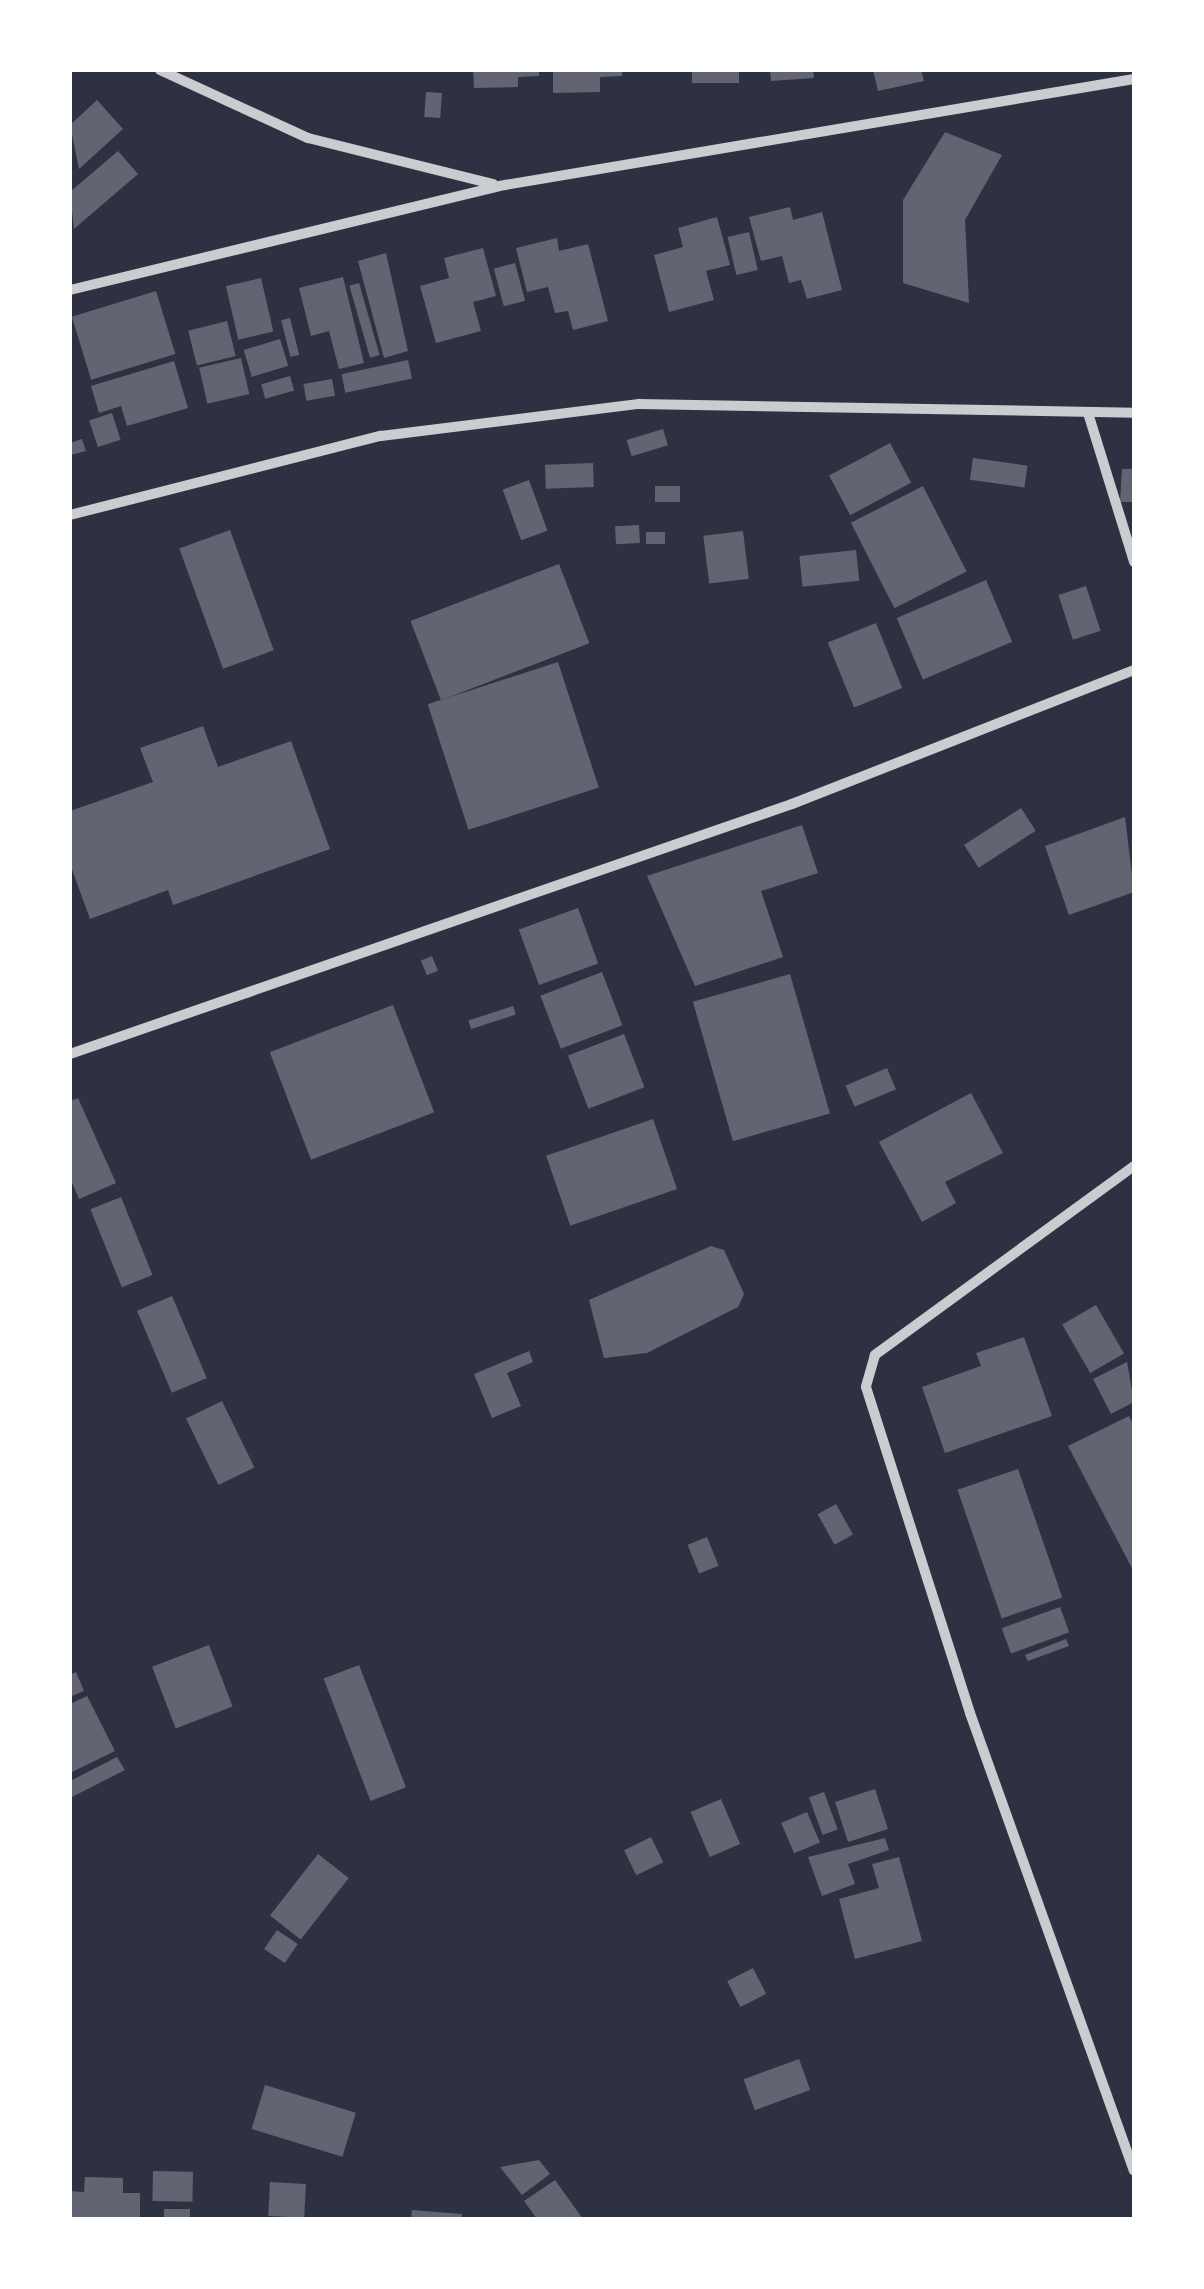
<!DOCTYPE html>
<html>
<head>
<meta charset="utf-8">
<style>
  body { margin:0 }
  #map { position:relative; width:1204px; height:2289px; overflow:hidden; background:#2d3142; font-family:"Asap Condensed",sans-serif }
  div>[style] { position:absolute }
  .building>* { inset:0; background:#626471; transform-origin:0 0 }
  .minor>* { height:10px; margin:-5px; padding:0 5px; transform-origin:5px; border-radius:5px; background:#caccd0 }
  span { translate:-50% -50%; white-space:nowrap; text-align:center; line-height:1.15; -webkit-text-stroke:8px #fff; paint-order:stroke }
  .frame { position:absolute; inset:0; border:72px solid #fff; pointer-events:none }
</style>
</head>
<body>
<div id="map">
  <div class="building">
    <div style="clip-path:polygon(473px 70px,539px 70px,539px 76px,518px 77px,518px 87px,474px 88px)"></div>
    <div style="clip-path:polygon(553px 70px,622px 70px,622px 76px,600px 77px,600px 92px,553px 93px)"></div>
    <div style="left:692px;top:70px;width:47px;height:13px"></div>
    <div style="clip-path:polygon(770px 70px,813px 70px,814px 78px,771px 81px)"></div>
    <div style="clip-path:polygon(873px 70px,921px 70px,924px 81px,878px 91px)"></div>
    <div style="left:426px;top:92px;width:16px;height:25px;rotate:4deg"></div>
    <div style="clip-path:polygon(97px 100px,123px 129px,79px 169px,70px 125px)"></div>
    <div style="clip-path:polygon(945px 132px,1002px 155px,965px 220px,969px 303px,903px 283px,903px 200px)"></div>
    <div style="clip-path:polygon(118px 151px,138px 174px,74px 229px,70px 192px)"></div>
    <div style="clip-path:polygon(790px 207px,793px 220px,822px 212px,842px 290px,807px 299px,801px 280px,789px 283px,782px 256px,761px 261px,749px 217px)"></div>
    <div style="clip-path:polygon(717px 217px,730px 265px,706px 271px,714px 300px,669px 312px,654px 255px,683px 247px,678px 228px)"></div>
    <div style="left:749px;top:232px;width:39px;height:22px;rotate:77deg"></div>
    <div style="clip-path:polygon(557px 238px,559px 251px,588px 244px,608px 321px,573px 330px,568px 311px,555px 313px,548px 287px,527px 292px,516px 248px)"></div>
    <div style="clip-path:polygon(483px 248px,496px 296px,473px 302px,481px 331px,436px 343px,420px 286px,449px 278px,444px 258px)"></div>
    <div style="clip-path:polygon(386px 253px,408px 351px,384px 358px,358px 261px)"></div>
    <div style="left:515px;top:263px;width:39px;height:22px;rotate:75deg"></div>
    <div style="clip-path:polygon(343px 277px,364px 363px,339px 369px,329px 331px,311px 336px,299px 288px)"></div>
    <div style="left:261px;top:278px;width:55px;height:36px;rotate:77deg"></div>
    <div style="left:359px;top:283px;width:75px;height:10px;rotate:74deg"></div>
    <div style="left:156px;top:291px;width:66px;height:88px;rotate:73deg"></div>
    <div style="left:290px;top:318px;width:38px;height:9px;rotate:76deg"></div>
    <div style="left:227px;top:321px;width:36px;height:40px;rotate:76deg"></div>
    <div style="left:280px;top:339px;width:28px;height:38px;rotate:73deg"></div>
    <div style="left:241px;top:358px;width:37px;height:43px;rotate:77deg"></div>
    <div style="left:408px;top:360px;width:19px;height:68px;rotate:78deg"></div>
    <div style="clip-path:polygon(174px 361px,188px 408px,127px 426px,121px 406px,99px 413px,91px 386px)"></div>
    <div style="left:290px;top:376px;width:15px;height:30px;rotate:74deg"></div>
    <div style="left:332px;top:379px;width:17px;height:29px;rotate:80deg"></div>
    <div style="left:112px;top:413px;width:28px;height:24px;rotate:72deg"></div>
    <div style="left:663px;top:429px;width:17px;height:38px;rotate:73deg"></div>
    <div style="clip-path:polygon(82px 439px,86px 451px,70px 455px,70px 443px)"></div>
    <div style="left:890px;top:443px;width:45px;height:69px;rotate:62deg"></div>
    <div style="left:973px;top:458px;width:55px;height:22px;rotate:8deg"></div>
    <div style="left:593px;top:463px;width:24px;height:48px;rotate:88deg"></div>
    <div style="clip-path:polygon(1122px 469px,1134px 469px,1134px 502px,1120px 502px)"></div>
    <div style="left:529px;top:480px;width:54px;height:28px;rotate:70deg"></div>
    <div style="left:655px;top:486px;width:25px;height:16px"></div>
    <div style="left:923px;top:486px;width:96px;height:81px;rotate:63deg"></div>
    <div style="left:639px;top:525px;width:18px;height:24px;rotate:87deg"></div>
    <div style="left:230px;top:530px;width:128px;height:54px;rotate:70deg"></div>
    <div style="left:743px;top:531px;width:48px;height:40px;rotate:83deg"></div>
    <div style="left:646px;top:532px;width:19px;height:12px"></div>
    <div style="left:856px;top:550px;width:31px;height:57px;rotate:84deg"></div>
    <div style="left:559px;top:564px;width:85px;height:159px;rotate:69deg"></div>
    <div style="left:986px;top:580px;width:67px;height:97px;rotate:67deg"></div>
    <div style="left:1086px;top:586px;width:47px;height:29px;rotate:72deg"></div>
    <div style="left:876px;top:623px;width:70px;height:52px;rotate:68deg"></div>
    <div style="left:558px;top:662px;width:132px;height:137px;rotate:72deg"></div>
    <div style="clip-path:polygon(203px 726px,218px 767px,291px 741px,330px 849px,173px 905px,168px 890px,90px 919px,70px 864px,70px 811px,153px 782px,140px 748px)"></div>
    <div style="left:1021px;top:808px;width:27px;height:68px;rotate:57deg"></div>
    <div style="clip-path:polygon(1125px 817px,1134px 892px,1069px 915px,1045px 846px)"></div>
    <div style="clip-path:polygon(802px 825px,818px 873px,761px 891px,783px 957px,695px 986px,647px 876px)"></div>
    <div style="left:578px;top:908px;width:59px;height:63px;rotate:70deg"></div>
    <div style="left:432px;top:956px;width:16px;height:12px;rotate:68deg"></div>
    <div style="left:602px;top:972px;width:57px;height:66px;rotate:69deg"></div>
    <div style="left:790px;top:974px;width:145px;height:101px;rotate:74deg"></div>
    <div style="left:393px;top:1005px;width:115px;height:132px;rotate:69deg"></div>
    <div style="left:513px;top:1006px;width:9px;height:47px;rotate:72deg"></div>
    <div style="left:624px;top:1034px;width:57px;height:60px;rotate:69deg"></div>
    <div style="left:887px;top:1068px;width:23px;height:45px;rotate:67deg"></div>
    <div style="clip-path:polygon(971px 1093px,1003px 1153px,945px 1182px,956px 1203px,922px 1222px,879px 1142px)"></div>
    <div style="clip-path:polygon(78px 1098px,116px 1183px,79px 1199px,70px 1178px,70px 1101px)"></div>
    <div style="left:653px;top:1119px;width:74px;height:113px;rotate:71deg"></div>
    <div style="left:121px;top:1197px;width:84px;height:33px;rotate:68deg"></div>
    <div style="clip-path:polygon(711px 1246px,724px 1250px,744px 1294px,738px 1307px,647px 1353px,604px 1358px,589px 1300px)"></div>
    <div style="left:172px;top:1296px;width:89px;height:38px;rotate:67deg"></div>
    <div style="left:1096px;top:1305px;width:56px;height:39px;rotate:60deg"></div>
    <div style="clip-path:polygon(1024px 1337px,1052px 1416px,945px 1453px,922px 1387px,981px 1366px,976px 1353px)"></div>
    <div style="clip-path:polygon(529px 1351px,533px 1362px,507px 1373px,521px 1406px,492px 1418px,474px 1374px)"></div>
    <div style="clip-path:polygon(1127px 1362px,1134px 1402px,1111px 1414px,1093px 1379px)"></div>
    <div style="left:222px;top:1401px;width:74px;height:40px;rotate:64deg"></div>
    <div style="clip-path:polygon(1129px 1416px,1134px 1426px,1134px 1572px,1068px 1446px)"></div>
    <div style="left:1018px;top:1469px;width:136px;height:64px;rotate:71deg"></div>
    <div style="left:836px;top:1504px;width:35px;height:21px;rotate:61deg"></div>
    <div style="left:707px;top:1537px;width:31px;height:21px;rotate:68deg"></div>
    <div style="left:1060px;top:1607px;width:27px;height:62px;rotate:70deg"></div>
    <div style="clip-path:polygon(1066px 1639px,1069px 1646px,1028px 1661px,1025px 1655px)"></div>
    <div style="left:209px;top:1645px;width:66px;height:61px;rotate:69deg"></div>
    <div style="left:359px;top:1665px;width:131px;height:38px;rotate:69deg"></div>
    <div style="clip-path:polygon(76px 1672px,84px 1691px,70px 1697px,70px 1675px)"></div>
    <div style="clip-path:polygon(87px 1696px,115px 1751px,70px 1773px,70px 1704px)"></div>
    <div style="clip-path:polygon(117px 1757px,125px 1770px,70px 1798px,70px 1781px)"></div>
    <div style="left:875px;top:1789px;width:42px;height:42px;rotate:72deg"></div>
    <div style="left:824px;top:1792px;width:40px;height:16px;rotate:70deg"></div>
    <div style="left:721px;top:1799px;width:49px;height:33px;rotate:67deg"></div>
    <div style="left:807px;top:1812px;width:33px;height:28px;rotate:67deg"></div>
    <div style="left:651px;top:1837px;width:28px;height:30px;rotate:64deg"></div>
    <div style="clip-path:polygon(885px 1838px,889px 1850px,848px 1864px,855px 1884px,822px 1896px,808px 1857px)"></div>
    <div style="left:318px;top:1854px;width:39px;height:78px;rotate:38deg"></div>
    <div style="clip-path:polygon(899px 1857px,922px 1941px,855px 1959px,839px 1899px,879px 1888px,872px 1864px)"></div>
    <div style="left:277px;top:1930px;width:25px;height:23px;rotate:34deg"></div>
    <div style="left:753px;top:1968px;width:29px;height:29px;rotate:63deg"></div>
    <div style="left:799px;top:2059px;width:33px;height:59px;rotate:70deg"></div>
    <div style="left:265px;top:2085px;width:95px;height:46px;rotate:17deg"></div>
    <div style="clip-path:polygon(539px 2160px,550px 2174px,522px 2195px,500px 2167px)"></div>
    <div style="left:153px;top:2171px;width:40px;height:30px;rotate:1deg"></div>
    <div style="clip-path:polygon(85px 2177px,123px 2178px,123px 2193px,140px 2193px,140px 2219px,70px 2219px,70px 2191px,84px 2192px)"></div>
    <div style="clip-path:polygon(555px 2180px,583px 2219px,537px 2219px,524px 2201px)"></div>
    <div style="left:270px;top:2182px;width:36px;height:34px;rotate:3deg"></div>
    <div style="left:164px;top:2209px;width:26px;height:10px"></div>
    <div style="clip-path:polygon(412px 2210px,462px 2214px,462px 2219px,411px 2219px)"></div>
  </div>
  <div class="minor">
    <div style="left:160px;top:70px;width:163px;rotate:24.7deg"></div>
    <div style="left:308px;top:138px;width:191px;rotate:14deg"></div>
    <div style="left:70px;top:290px;width:441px;rotate:-13.6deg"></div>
    <div style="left:499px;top:186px;width:644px;rotate:-9.56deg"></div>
    <div style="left:1088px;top:413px;width:156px;rotate:72.8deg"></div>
    <div style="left:70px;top:515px;width:321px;rotate:-14.3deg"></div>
    <div style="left:381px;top:436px;width:260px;rotate:-7.1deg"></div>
    <div style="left:639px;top:404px;width:495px;rotate:1deg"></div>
    <div style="left:70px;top:1054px;width:764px;rotate:-19.1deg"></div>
    <div style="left:792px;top:804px;width:367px;rotate:-21.4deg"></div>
    <div style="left:1134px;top:1166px;width:321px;rotate:143.9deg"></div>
    <div style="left:875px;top:1355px;width:33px;rotate:106deg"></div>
    <div style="left:866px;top:1387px;width:342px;rotate:72.3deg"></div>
    <div style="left:970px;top:1713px;width:486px;rotate:70.3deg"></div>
  </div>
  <div class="frame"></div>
</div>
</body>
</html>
